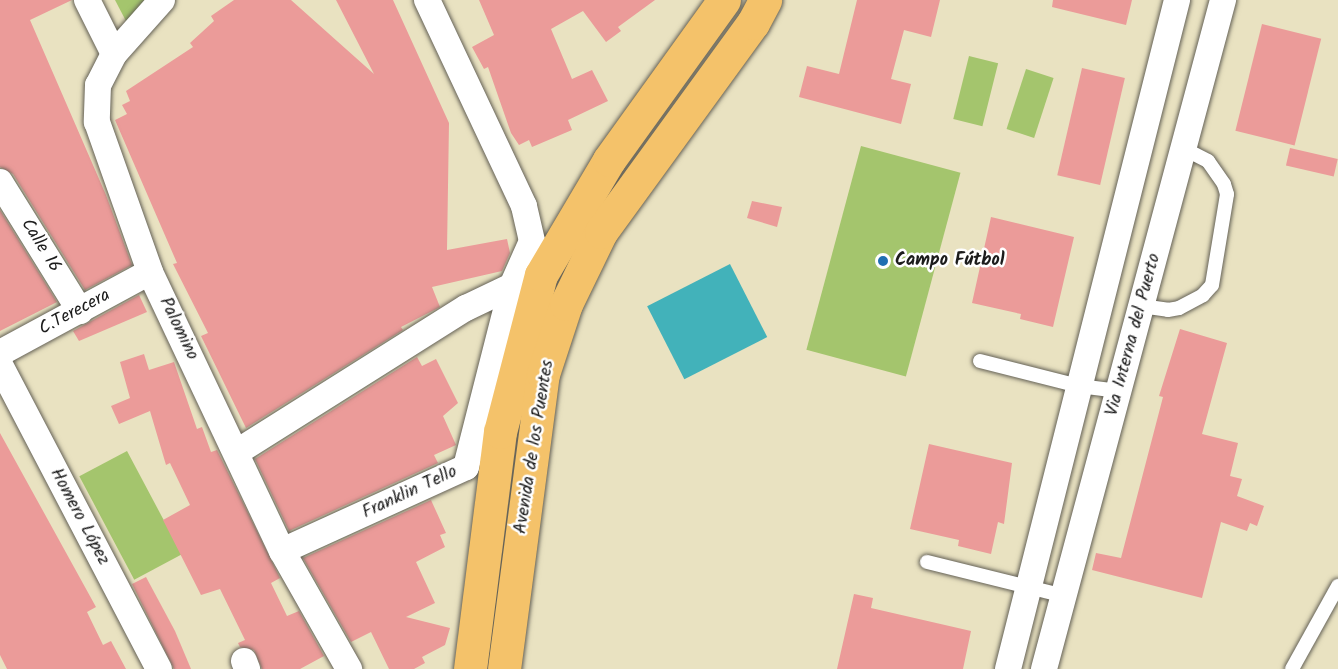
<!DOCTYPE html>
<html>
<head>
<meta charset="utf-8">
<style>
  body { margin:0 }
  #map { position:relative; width:1338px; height:669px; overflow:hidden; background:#e9e2c1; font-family:Kalam,sans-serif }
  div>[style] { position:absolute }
  .green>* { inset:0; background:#a4c56d; transform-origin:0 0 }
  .water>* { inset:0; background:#42b2ba; transform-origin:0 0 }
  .building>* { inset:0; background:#eb9b99; transform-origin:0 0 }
  .roads { filter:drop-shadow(0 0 2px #646156) drop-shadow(0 0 2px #646156) }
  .service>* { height:14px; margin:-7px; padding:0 7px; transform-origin:7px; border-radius:7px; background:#fff }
  .minor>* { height:26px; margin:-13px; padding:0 13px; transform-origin:13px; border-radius:13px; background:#fff }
  .primary>* { height:33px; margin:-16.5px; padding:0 16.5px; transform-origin:16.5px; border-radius:16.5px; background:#f4c26a }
  .dots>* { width:16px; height:16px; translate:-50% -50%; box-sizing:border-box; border:3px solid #fff; border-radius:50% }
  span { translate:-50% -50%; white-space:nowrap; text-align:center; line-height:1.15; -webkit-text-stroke:5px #fff; paint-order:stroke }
  .street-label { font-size:18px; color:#1c1c1c }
  .poi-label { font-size:18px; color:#1c1c1c; font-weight:700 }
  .left { translate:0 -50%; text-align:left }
</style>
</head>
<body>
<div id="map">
  <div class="green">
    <div style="clip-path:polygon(115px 0,148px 0,127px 23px)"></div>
    <div style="left:969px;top:56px;width:30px;height:65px;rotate:14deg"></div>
    <div style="left:1026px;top:69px;width:29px;height:63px;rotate:18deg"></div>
    <div style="left:861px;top:146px;width:103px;height:211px;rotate:15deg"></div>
    <div style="left:127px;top:451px;width:117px;height:54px;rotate:62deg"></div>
  </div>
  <div class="water">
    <div style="left:730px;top:264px;width:82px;height:93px;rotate:63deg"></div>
  </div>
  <div class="building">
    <div style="clip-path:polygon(0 0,72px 0,30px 20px,106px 195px,132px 265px,85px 290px,13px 174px,0 167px)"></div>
    <div style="clip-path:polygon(234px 0,291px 0,374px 74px,336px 0,393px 0,449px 123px,447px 250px,507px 239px,510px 253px,502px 271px,432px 287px,440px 307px,401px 327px,403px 330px,246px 428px,201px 336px,208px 333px,173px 264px,177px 263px,115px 120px,127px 114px,122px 105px,130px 101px,126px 91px,193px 47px,190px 43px,214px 21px,211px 16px)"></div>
    <div style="clip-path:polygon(479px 0,655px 0,618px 27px,621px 31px,606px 42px,583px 11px,551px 29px,572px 79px,592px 70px,608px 101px,568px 120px,572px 130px,532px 147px,529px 140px,519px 145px,511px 133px,488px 67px,484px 69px,472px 47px,494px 35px)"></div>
    <div style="clip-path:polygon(857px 0,940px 0,931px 37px,904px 30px,891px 79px,911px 84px,901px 124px,799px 97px,807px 66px,839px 74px)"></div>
    <div style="clip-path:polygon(1053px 0,1132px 0,1126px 25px,1052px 7px)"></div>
    <div style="left:1262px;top:24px;width:61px;height:110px;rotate:14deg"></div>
    <div style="left:1082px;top:68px;width:44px;height:110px;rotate:13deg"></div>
    <div style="left:1290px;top:148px;width:49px;height:18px;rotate:13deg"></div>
    <div style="clip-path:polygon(752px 201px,782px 207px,777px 227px,747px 218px)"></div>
    <div style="clip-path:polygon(0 210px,57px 302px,0 331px)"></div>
    <div style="clip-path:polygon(991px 217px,1074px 237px,1053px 327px,1020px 319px,1021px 314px,972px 303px)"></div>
    <div style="clip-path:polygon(139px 295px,147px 312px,79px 341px,73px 331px)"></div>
    <div style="clip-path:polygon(1180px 329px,1227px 343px,1202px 434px,1238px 443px,1230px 476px,1242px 479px,1237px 496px,1264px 506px,1257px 526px,1250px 523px,1247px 531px,1221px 522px,1202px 598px,1092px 570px,1096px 553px,1121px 558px,1163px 397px,1159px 396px)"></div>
    <div style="clip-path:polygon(144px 354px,149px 370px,174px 362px,197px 429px,202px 427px,211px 452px,217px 450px,280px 578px,271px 583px,287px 616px,299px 611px,324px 656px,300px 669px,262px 669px,254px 650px,240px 647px,238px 643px,245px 640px,220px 589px,201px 595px,163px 520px,190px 505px,170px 463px,166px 465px,150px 411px,119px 424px,111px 406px,130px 398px,120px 362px)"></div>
    <div style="clip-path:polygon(417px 357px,422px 366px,436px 359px,458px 403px,443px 416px,456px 445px,434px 455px,438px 463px,289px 531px,255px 459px)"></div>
    <div style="clip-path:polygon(0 433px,96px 607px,87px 612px,103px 645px,111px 641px,126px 669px,7px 669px,0 655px)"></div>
    <div style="clip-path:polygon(929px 444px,1012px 463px,1004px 524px,998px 522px,991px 554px,958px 546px,959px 540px,910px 529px)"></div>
    <div style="clip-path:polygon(431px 500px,446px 533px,440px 535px,445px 547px,416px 562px,435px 603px,406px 617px,450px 628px,445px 645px,422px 657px,425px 663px,414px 669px,389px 669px,371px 632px,351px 642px,303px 558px)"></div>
    <div style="clip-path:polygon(146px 577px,175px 631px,191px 669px,174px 669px,132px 584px)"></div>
    <div style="clip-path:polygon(854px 594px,873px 598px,871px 608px,971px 631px,963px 669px,837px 669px)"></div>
  </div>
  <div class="roads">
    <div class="service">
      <div style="left:1141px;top:306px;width:27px;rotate:8deg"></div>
      <div style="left:1168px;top:310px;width:11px;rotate:-10deg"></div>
      <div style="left:1179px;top:308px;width:27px;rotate:-28deg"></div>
      <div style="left:1203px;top:295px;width:13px;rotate:-48deg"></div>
      <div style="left:1212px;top:285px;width:92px;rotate:-80.6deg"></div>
      <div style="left:1227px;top:194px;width:10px;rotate:-107deg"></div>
      <div style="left:1224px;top:184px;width:28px;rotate:-125deg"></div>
      <div style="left:1208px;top:161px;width:28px;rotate:-153deg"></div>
      <div style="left:980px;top:361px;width:102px;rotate:14.2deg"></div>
      <div style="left:1079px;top:386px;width:40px;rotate:7.1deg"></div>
      <div style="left:927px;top:562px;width:141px;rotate:13.9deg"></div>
      <div style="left:1292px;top:669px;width:95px;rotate:-61deg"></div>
    </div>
    <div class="minor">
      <div style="left:87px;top:0;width:60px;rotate:63.4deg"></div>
      <div style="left:162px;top:0;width:72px;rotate:131.6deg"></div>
      <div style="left:114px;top:54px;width:35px;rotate:117deg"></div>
      <div style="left:98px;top:85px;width:37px;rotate:92deg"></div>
      <div style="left:97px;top:122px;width:159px;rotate:70.5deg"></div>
      <div style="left:150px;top:272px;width:309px;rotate:64.7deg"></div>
      <div style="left:282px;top:551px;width:136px;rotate:60.4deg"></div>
      <div style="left:0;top:182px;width:152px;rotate:58.2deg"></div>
      <div style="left:0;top:353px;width:170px;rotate:-28.4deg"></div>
      <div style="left:0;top:365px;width:343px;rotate:62.4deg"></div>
      <div style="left:237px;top:452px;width:271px;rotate:-32.2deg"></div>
      <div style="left:466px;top:308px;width:51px;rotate:-25.6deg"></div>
      <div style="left:512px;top:286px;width:49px;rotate:-66deg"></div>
      <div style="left:532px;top:241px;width:36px;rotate:-103deg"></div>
      <div style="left:524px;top:206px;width:228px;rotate:-115.2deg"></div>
      <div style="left:282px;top:551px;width:202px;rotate:-24.5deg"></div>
      <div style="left:466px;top:467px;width:187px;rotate:-75.7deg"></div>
      <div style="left:244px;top:661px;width:9px;rotate:69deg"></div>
      <div style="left:1008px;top:669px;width:690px;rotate:-75.82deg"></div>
      <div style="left:1044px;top:669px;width:693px;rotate:-75.02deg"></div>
    </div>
    <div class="primary">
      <div style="left:470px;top:669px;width:239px;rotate:-82.8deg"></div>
      <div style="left:500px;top:432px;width:162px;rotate:-75.4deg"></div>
      <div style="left:541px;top:275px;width:134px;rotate:-59.4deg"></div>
      <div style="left:609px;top:160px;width:197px;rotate:-54.3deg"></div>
      <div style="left:504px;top:669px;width:298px;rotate:-82.5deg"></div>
      <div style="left:543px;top:374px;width:74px;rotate:-71.8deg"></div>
      <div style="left:566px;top:304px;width:80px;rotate:-64.1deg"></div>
      <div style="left:601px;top:232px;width:258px;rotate:-54deg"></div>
      <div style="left:753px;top:23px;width:26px;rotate:-62deg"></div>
    </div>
  </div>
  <div class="dots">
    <div style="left:883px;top:261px;background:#1f6fb2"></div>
  </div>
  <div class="street-label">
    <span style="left:40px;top:246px;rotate:58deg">Calle 16</span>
    <span style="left:75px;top:313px;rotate:-28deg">C.Terecera</span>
    <span style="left:178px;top:329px;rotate:64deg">Palomino</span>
    <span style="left:1134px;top:335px;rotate:-75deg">Via Interna del Puerto</span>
    <span style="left:535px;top:447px;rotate:-81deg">Avenida de los Puentes</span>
    <span style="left:410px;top:493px;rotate:-25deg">Franklin Tello</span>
    <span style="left:79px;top:517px;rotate:62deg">Homero López</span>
  </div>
  <div class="poi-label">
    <span class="left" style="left:895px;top:261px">Campo Fútbol</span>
  </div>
</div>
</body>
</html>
